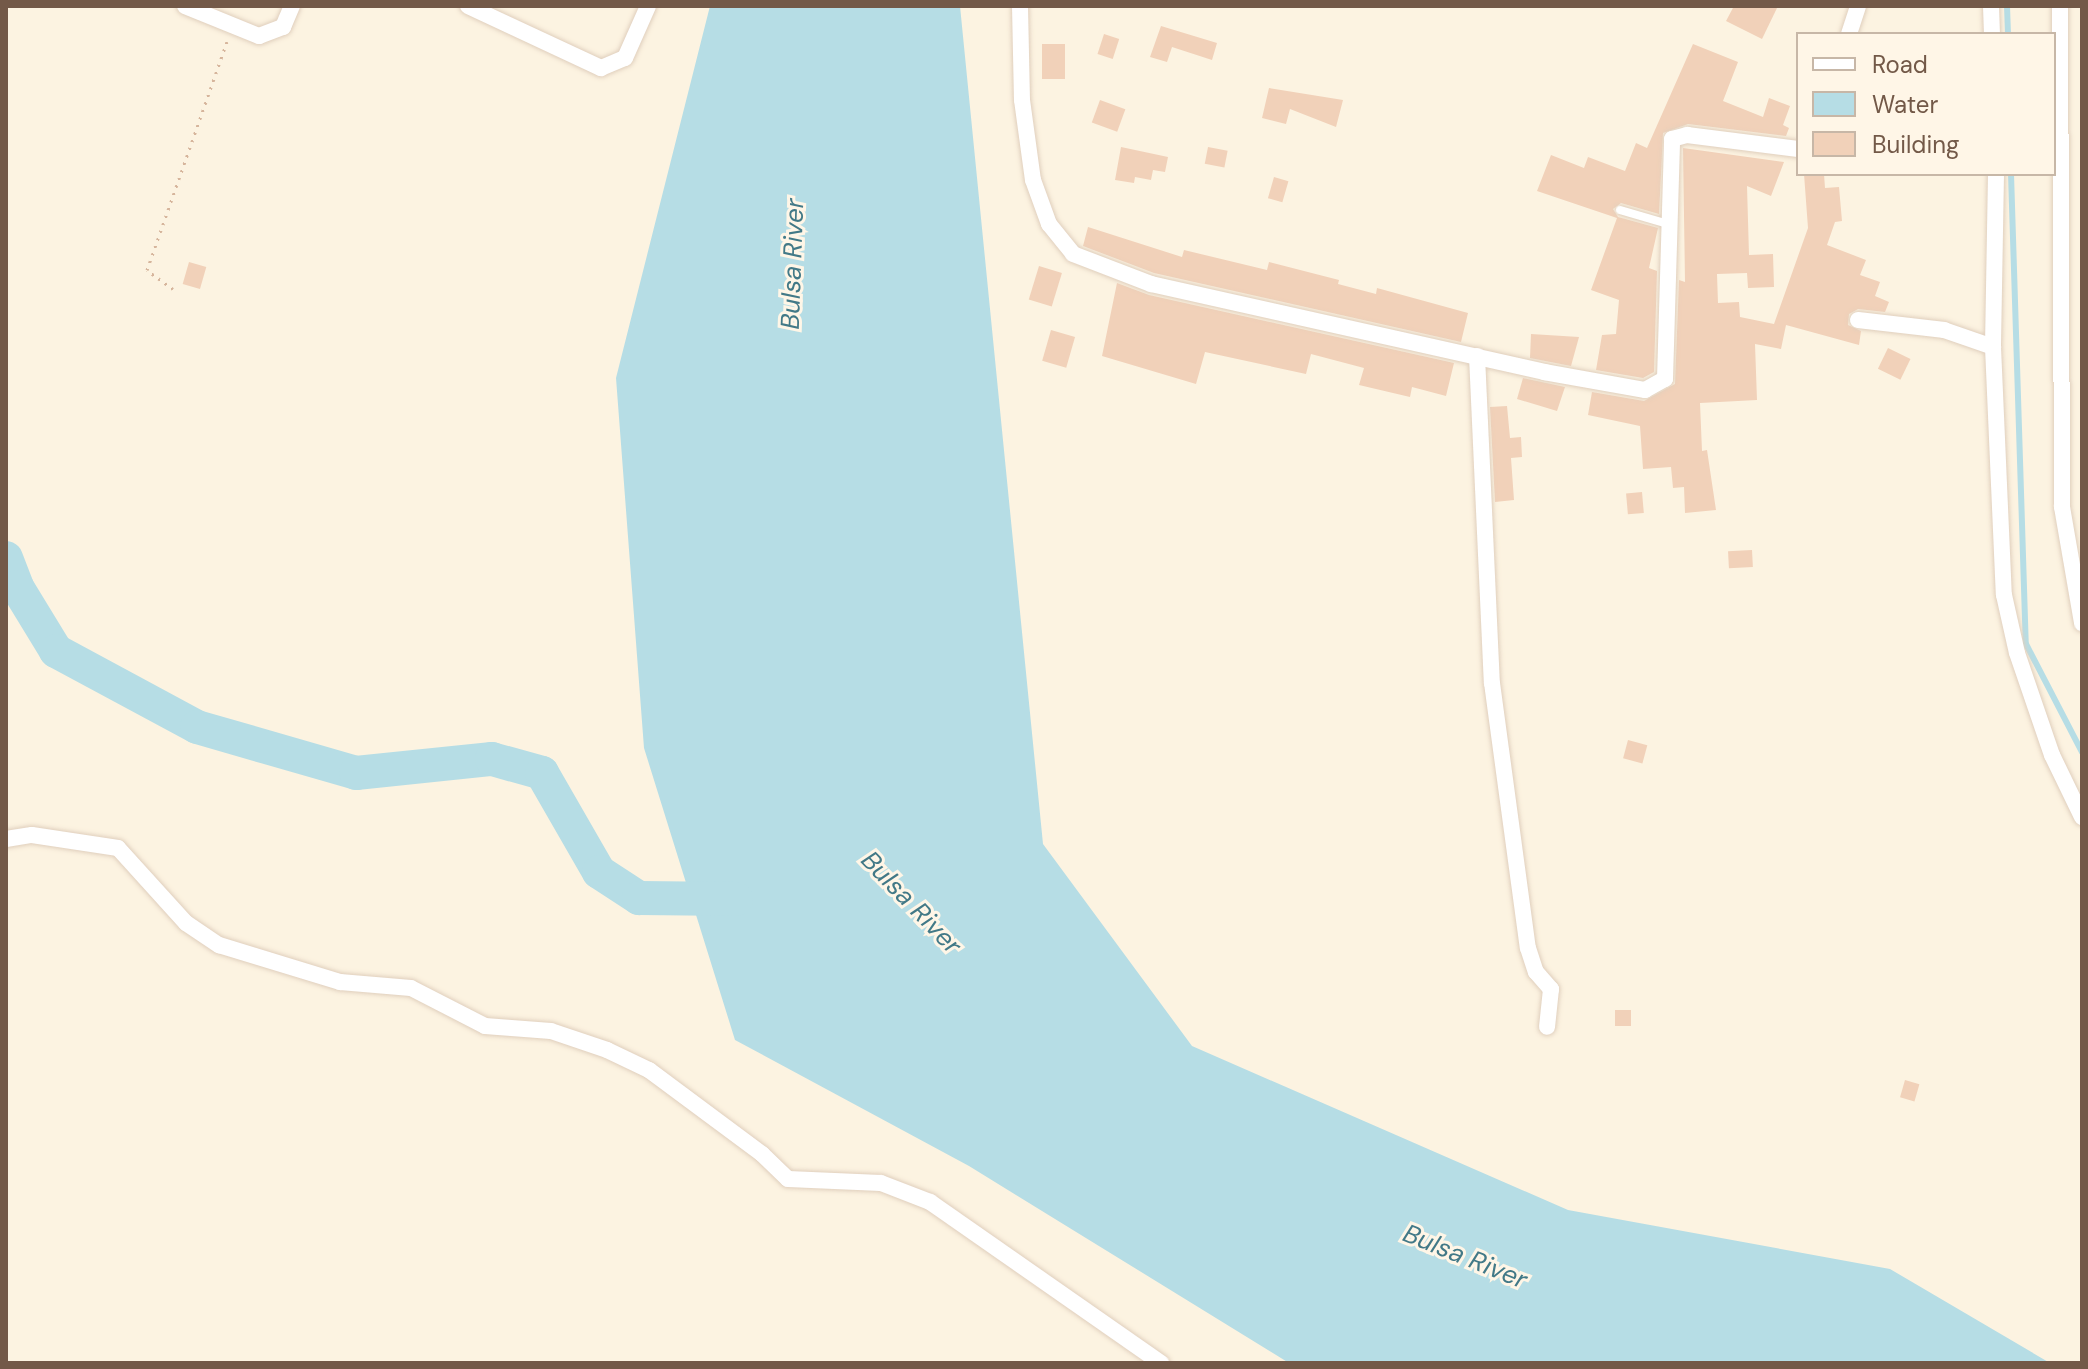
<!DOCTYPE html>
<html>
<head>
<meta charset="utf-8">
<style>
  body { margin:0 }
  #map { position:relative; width:2088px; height:1369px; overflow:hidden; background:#fcf3e1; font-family:"DM Sans",sans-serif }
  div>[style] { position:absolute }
  .water>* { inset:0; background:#b6dde5 }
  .stream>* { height:6px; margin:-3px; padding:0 3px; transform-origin:3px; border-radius:3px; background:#b6dde5 }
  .river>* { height:34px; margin:-17px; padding:0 17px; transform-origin:17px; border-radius:17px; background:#b6dde5 }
  .building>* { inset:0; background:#f1d1b9; transform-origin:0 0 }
  .path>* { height:3px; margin-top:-1.5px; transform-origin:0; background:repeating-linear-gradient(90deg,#d6b59c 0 2px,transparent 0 8px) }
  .roads { filter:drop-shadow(0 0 2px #e0cfbd) drop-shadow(0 0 2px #e0cfbd) }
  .lane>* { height:8px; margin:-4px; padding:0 4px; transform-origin:4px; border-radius:4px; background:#fff }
  .street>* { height:16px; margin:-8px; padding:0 8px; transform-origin:8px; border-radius:8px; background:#fff }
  span { translate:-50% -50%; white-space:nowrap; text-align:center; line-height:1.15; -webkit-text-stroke:6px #fff6e7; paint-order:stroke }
  .water-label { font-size:26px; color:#427987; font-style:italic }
  .frame { position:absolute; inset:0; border:8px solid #735948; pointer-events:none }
  .legend { position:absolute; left:1796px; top:32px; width:260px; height:144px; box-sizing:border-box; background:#fff6e7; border:2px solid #c7b7a7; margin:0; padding:10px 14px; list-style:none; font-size:24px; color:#735948 }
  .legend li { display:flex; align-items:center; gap:16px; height:40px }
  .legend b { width:40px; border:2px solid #c7b7a7 }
</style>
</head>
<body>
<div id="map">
  <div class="water">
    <div style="clip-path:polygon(710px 6px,960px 6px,1043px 844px,1192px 1046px,1568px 1210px,1890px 1269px,2050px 1363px,1289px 1363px,969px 1166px,735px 1040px,644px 748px,616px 378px)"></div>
  </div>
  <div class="stream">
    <div style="left:2007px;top:6px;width:28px;rotate:88deg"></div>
    <div style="left:2011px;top:174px;width:470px;rotate:88.2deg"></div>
    <div style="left:2026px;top:644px;width:122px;rotate:62.6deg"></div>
  </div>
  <div class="river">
    <div style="left:6px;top:558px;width:31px;rotate:69deg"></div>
    <div style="left:17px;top:587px;width:75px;rotate:58.6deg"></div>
    <div style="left:56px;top:651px;width:160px;rotate:28.3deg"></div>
    <div style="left:197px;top:727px;width:166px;rotate:16.1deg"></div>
    <div style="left:356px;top:773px;width:137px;rotate:-5.9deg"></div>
    <div style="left:492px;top:759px;width:52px;rotate:15.6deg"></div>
    <div style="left:542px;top:773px;width:114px;rotate:60.1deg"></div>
    <div style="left:599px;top:872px;width:48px;rotate:33deg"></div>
    <div style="left:639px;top:898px;width:97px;rotate:0.6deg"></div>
  </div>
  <div class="building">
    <div style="clip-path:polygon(1734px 6px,1778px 6px,1762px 39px,1726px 21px)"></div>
    <div style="clip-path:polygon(1161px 26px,1217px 43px,1212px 60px,1172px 47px,1167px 62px,1150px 57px)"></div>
    <div style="left:1104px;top:34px;width:16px;height:21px;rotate:18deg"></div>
    <div style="left:1065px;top:44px;width:35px;height:23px;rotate:90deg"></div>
    <div style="clip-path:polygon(1693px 44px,1738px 62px,1723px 101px,1763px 117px,1769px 98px,1790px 106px,1783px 125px,1789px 128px,1786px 136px,1688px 124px,1663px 133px,1659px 214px,1621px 203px,1613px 209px,1618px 217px,1658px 228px,1649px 268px,1657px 271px,1654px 372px,1643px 378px,1596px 370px,1602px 335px,1616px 334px,1619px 300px,1591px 290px,1617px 218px,1537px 191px,1551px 155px,1584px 168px,1588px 157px,1625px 171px,1636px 143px,1647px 148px)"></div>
    <div style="clip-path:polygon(1269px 88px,1343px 100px,1336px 127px,1290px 109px,1286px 124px,1262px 118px)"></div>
    <div style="left:1100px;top:100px;width:27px;height:24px;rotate:20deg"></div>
    <div style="clip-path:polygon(1121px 147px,1168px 157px,1165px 172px,1153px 170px,1151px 180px,1135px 177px,1134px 183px,1115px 180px)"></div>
    <div style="left:1208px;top:147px;width:20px;height:17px;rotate:11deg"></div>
    <div style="clip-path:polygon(1683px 148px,1784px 162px,1771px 196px,1747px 186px,1749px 255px,1773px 254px,1774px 287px,1748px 288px,1747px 273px,1717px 274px,1718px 303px,1739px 302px,1740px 317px,1774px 324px,1808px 228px,1804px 174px,1824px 174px,1825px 188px,1839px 187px,1842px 221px,1835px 222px,1827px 245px,1866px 260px,1860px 275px,1880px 282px,1875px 296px,1889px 302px,1885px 312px,1858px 309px,1849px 314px,1848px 325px,1861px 331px,1859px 345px,1786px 325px,1781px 349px,1755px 344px,1757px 400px,1700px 403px,1702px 451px,1707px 450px,1716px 510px,1685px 513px,1684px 487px,1673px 488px,1671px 467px,1643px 469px,1640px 426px,1588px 415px,1592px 392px,1644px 401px,1675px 384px,1679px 280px,1685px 282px)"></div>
    <div style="left:1274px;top:177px;width:15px;height:22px;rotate:16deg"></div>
    <div style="clip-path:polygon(1088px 227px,1182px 257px,1184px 250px,1267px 270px,1269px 262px,1339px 280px,1338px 284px,1376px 294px,1377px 288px,1468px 313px,1461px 342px,1154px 273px,1083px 246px)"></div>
    <div style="left:189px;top:262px;width:18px;height:23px;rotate:16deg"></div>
    <div style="left:1039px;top:266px;width:24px;height:35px;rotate:17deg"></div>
    <div style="clip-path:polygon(1117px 283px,1149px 295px,1454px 363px,1446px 396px,1412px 387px,1410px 397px,1359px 385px,1364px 368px,1311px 354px,1306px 374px,1205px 352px,1196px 384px,1102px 356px)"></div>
    <div style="left:1051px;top:330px;width:25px;height:32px;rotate:16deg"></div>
    <div style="clip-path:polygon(1531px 334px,1579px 337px,1571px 366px,1530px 358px)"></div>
    <div style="left:1888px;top:348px;width:25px;height:23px;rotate:26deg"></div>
    <div style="clip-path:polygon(1523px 378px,1565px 387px,1557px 411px,1517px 399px)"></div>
    <div style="clip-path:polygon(1507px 406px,1510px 438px,1521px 437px,1522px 457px,1511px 458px,1514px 500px,1495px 502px,1490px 407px)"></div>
    <div style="left:1642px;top:492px;width:21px;height:16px;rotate:85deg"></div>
    <div style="left:1752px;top:550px;width:17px;height:24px;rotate:87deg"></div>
    <div style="left:1628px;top:740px;width:20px;height:19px;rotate:15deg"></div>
    <div style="left:1615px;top:1010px;width:16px;height:16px"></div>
    <div style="left:1905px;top:1080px;width:15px;height:18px;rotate:16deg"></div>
  </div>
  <div class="path">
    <div style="left:173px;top:289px;width:32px;rotate:-144deg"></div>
    <div style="left:147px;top:270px;width:242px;rotate:-70.7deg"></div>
  </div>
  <div class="roads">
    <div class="lane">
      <div style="left:1620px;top:210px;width:50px;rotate:16.3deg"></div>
    </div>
    <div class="street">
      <div style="left:185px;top:6px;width:80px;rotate:22.1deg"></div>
      <div style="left:259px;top:36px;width:26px;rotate:-21deg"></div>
      <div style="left:283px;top:27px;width:23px;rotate:-67deg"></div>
      <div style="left:468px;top:6px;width:147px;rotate:25deg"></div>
      <div style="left:601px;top:68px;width:26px;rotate:-23deg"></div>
      <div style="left:625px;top:58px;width:57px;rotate:-66.1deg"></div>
      <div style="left:1020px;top:6px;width:94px;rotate:88.8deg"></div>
      <div style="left:1022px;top:100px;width:81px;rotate:82.2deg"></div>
      <div style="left:1033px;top:180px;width:47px;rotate:70deg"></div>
      <div style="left:1049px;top:224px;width:38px;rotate:51deg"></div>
      <div style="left:1073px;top:254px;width:84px;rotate:21deg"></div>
      <div style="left:1151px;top:284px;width:403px;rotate:12.6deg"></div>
      <div style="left:1544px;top:372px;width:103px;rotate:10.1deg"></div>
      <div style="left:1645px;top:390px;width:23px;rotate:-29deg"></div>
      <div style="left:1665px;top:379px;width:240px;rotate:-88.3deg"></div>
      <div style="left:1672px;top:139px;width:16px;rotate:-15deg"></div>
      <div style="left:1687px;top:135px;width:112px;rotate:7.2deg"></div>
      <div style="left:1991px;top:6px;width:28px;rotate:88deg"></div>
      <div style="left:2060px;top:6px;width:501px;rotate:89.77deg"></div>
      <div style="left:2062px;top:507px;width:118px;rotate:80.2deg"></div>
      <div style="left:1849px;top:34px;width:29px;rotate:-72deg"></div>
      <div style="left:1996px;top:174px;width:173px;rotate:91deg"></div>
      <div style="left:1993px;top:347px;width:248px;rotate:87.5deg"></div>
      <div style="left:2004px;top:595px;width:59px;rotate:77.4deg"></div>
      <div style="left:2017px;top:653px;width:108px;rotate:71.1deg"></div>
      <div style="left:2052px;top:755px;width:69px;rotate:64.2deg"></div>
      <div style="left:1858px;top:320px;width:87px;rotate:6.6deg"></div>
      <div style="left:1944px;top:330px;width:52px;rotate:19.1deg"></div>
      <div style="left:1477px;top:356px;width:327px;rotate:87.4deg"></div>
      <div style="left:1492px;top:683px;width:267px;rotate:82.3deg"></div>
      <div style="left:1528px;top:948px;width:25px;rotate:72deg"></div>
      <div style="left:1536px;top:972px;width:23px;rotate:49deg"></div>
      <div style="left:1551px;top:989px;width:38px;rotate:96deg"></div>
      <div style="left:6px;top:839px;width:26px;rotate:-9deg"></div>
      <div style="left:32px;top:835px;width:87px;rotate:8.6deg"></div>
      <div style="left:118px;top:848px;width:101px;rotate:47.8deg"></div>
      <div style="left:186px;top:923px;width:40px;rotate:34deg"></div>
      <div style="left:219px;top:945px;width:127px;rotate:17deg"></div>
      <div style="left:340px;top:982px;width:71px;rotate:4.8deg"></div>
      <div style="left:411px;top:988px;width:83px;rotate:27.2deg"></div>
      <div style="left:485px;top:1026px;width:66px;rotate:4.3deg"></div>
      <div style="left:551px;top:1031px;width:59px;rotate:18.7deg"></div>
      <div style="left:607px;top:1050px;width:47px;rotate:25.5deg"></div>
      <div style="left:649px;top:1070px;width:141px;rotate:36.6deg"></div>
      <div style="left:762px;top:1154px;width:36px;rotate:44deg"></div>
      <div style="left:788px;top:1179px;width:93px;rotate:2.5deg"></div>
      <div style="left:881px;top:1183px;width:53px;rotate:21.2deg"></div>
      <div style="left:930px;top:1202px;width:282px;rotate:34.9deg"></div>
    </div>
  </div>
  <div class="water-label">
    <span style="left:793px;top:264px;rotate:-88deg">Bulsa River</span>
    <span style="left:911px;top:903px;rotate:46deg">Bulsa River</span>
    <span style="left:1465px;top:1257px;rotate:22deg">Bulsa River</span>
  </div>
  <div class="frame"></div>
  <ul class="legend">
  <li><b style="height:10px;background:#fff"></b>Road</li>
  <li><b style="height:22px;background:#b6dde5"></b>Water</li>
  <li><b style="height:22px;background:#f1d1b9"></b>Building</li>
  </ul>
</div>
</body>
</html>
